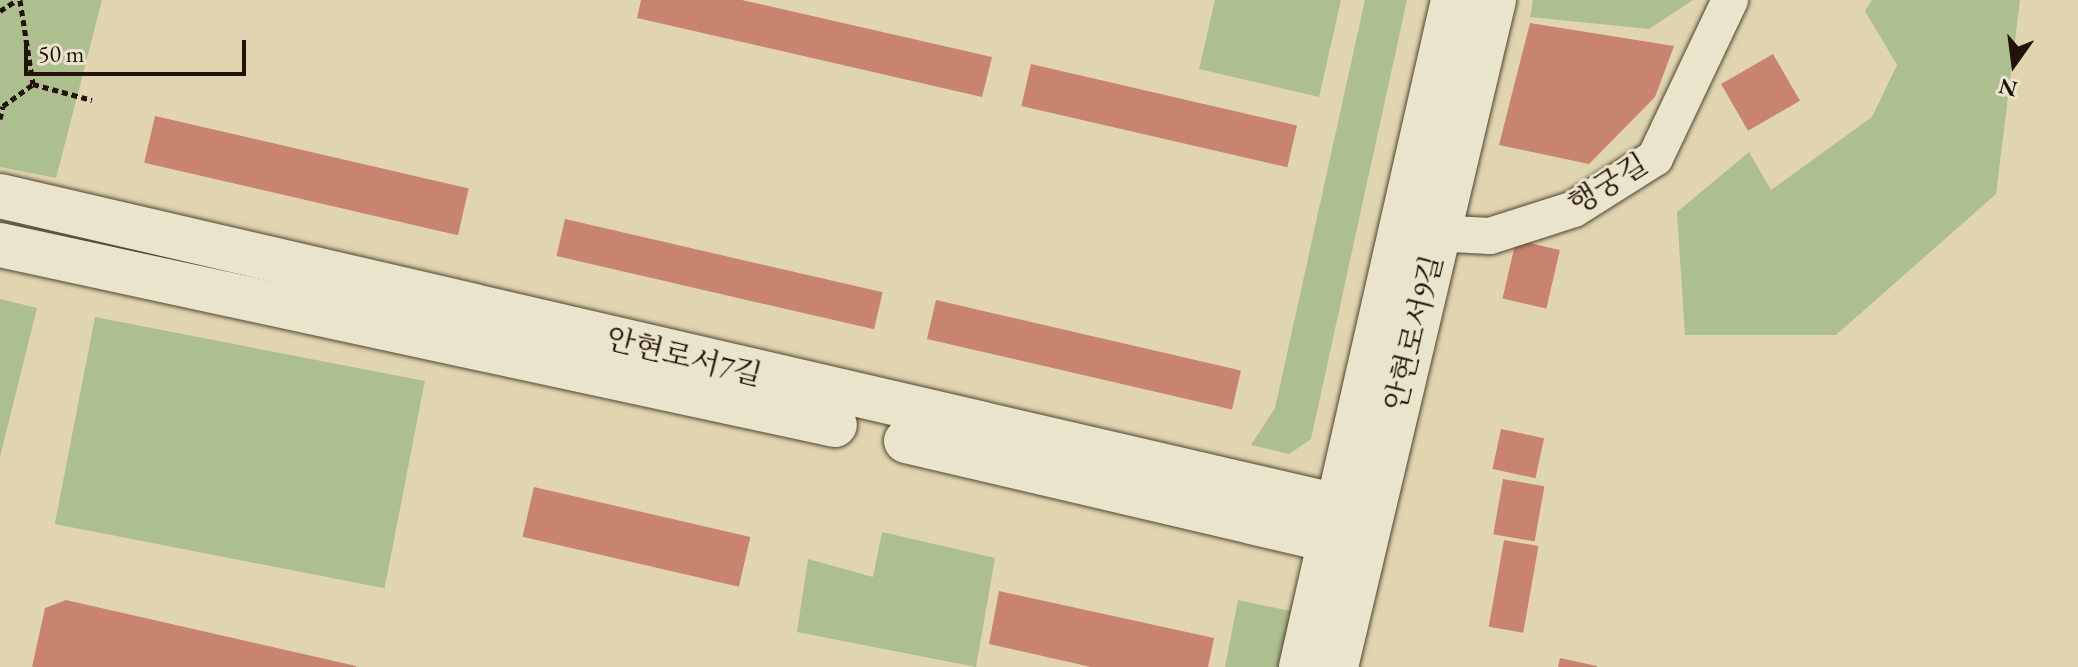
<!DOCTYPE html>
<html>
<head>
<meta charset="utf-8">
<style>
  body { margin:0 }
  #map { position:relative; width:2078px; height:667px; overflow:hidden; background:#e0d5b0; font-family:"EB Garamond","Noto Serif KR",serif }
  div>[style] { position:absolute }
  .green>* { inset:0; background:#adbe8f; transform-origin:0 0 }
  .building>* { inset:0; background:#c98470; transform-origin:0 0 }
  .path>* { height:5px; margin-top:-2.5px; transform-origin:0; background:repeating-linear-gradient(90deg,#211307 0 6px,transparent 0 10px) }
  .roads { filter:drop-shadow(0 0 2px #514431) drop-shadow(0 0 2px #514431) }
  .street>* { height:36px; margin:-18px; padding:0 18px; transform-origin:18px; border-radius:18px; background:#ebe4cc }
  .secondary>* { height:44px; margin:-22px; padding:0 22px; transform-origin:22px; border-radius:22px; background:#ebe4cc }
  span { translate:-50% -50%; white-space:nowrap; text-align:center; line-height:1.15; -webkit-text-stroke:6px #ebe4cc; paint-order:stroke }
  .street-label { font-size:30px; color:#211307 }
  .north { position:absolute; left:1974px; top:24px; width:80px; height:80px; -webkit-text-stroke:6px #ebe4cc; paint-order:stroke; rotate:194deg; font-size:22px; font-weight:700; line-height:32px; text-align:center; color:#211307 }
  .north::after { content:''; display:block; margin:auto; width:28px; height:36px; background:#211307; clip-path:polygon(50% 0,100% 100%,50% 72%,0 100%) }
  .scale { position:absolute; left:24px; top:40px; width:222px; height:36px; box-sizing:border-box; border:4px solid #211307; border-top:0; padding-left:10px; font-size:24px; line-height:28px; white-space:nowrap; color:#211307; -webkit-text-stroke:6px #ebe4cc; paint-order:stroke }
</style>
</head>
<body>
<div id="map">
  <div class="green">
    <div style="clip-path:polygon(0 0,102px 0,56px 178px,0 167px)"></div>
    <div style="clip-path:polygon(1215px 0,1341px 0,1319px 97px,1199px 69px)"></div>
    <div style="clip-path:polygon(1365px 0,1407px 0,1311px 439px,1289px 454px,1251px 445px,1275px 408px)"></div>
    <div style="clip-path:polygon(1533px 0,1693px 0,1649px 29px,1530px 17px)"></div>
    <div style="clip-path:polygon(1872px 0,2020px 0,1996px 194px,1836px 335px,1685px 335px,1677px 212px,1749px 152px,1771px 190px,1872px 117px,1897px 65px,1865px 11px)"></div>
    <div style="clip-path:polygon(0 299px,37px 308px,0 457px)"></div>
    <div style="left:95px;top:317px;width:336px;height:211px;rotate:11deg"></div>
    <div style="clip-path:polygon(882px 532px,995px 558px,976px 667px,797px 632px,808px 559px,873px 577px)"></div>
    <div style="clip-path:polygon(1238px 600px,1300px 613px,1288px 667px,1225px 667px)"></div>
  </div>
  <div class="building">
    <div style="clip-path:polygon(641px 0,742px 0,992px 57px,982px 97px,637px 18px)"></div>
    <div style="clip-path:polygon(1530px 23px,1674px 46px,1655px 97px,1589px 164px,1499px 145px)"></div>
    <div style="left:1773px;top:54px;width:54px;height:60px;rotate:60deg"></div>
    <div style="left:1031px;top:64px;width:273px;height:43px;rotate:13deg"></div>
    <div style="left:155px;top:116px;width:322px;height:48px;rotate:13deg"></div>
    <div style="left:565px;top:219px;width:326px;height:38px;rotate:13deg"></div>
    <div style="left:1516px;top:240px;width:45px;height:60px;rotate:13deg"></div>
    <div style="left:936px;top:300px;width:313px;height:40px;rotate:13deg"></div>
    <div style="left:1501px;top:429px;width:44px;height:41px;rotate:12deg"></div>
    <div style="left:1503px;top:479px;width:42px;height:56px;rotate:10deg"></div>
    <div style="left:534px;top:487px;width:222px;height:51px;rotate:13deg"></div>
    <div style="left:1504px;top:540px;width:35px;height:88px;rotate:10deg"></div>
    <div style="clip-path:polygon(999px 591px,1214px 638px,1208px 667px,1091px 667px,989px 644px)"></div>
    <div style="clip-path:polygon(66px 600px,356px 666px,356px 667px,32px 667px,45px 608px)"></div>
    <div style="clip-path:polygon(1560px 658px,1597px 666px,1597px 667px,1558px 667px)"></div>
  </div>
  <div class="path">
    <div style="left:20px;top:0;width:85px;rotate:81.2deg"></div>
    <div style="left:33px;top:84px;width:61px;rotate:15.2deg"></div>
    <div style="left:0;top:11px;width:20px;rotate:-33deg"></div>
    <div style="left:0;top:119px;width:13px;rotate:-77deg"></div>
    <div style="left:3px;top:106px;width:37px;rotate:-36deg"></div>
  </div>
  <div class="roads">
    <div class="street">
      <div style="left:1414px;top:232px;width:76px;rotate:3deg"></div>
      <div style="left:1490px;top:236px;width:88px;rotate:-17.8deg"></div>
      <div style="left:1574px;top:209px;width:96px;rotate:-32.2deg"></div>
      <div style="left:1655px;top:158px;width:175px;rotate:-64.6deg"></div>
    </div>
    <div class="secondary">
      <div style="left:0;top:196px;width:1404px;rotate:13.05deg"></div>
      <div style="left:0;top:245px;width:854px;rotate:12.17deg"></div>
      <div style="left:906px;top:441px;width:465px;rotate:13.2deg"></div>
      <div style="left:1301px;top:667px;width:684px;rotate:-77.16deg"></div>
      <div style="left:1336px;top:667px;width:685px;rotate:-76.67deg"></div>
    </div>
  </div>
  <div class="street-label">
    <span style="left:1608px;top:184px;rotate:-32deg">행궁길</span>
    <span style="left:1414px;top:333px;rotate:-76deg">안현로서9길</span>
    <span style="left:684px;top:357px;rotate:14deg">안현로서7길</span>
  </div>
  <div class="north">N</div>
  <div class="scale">50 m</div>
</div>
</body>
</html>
